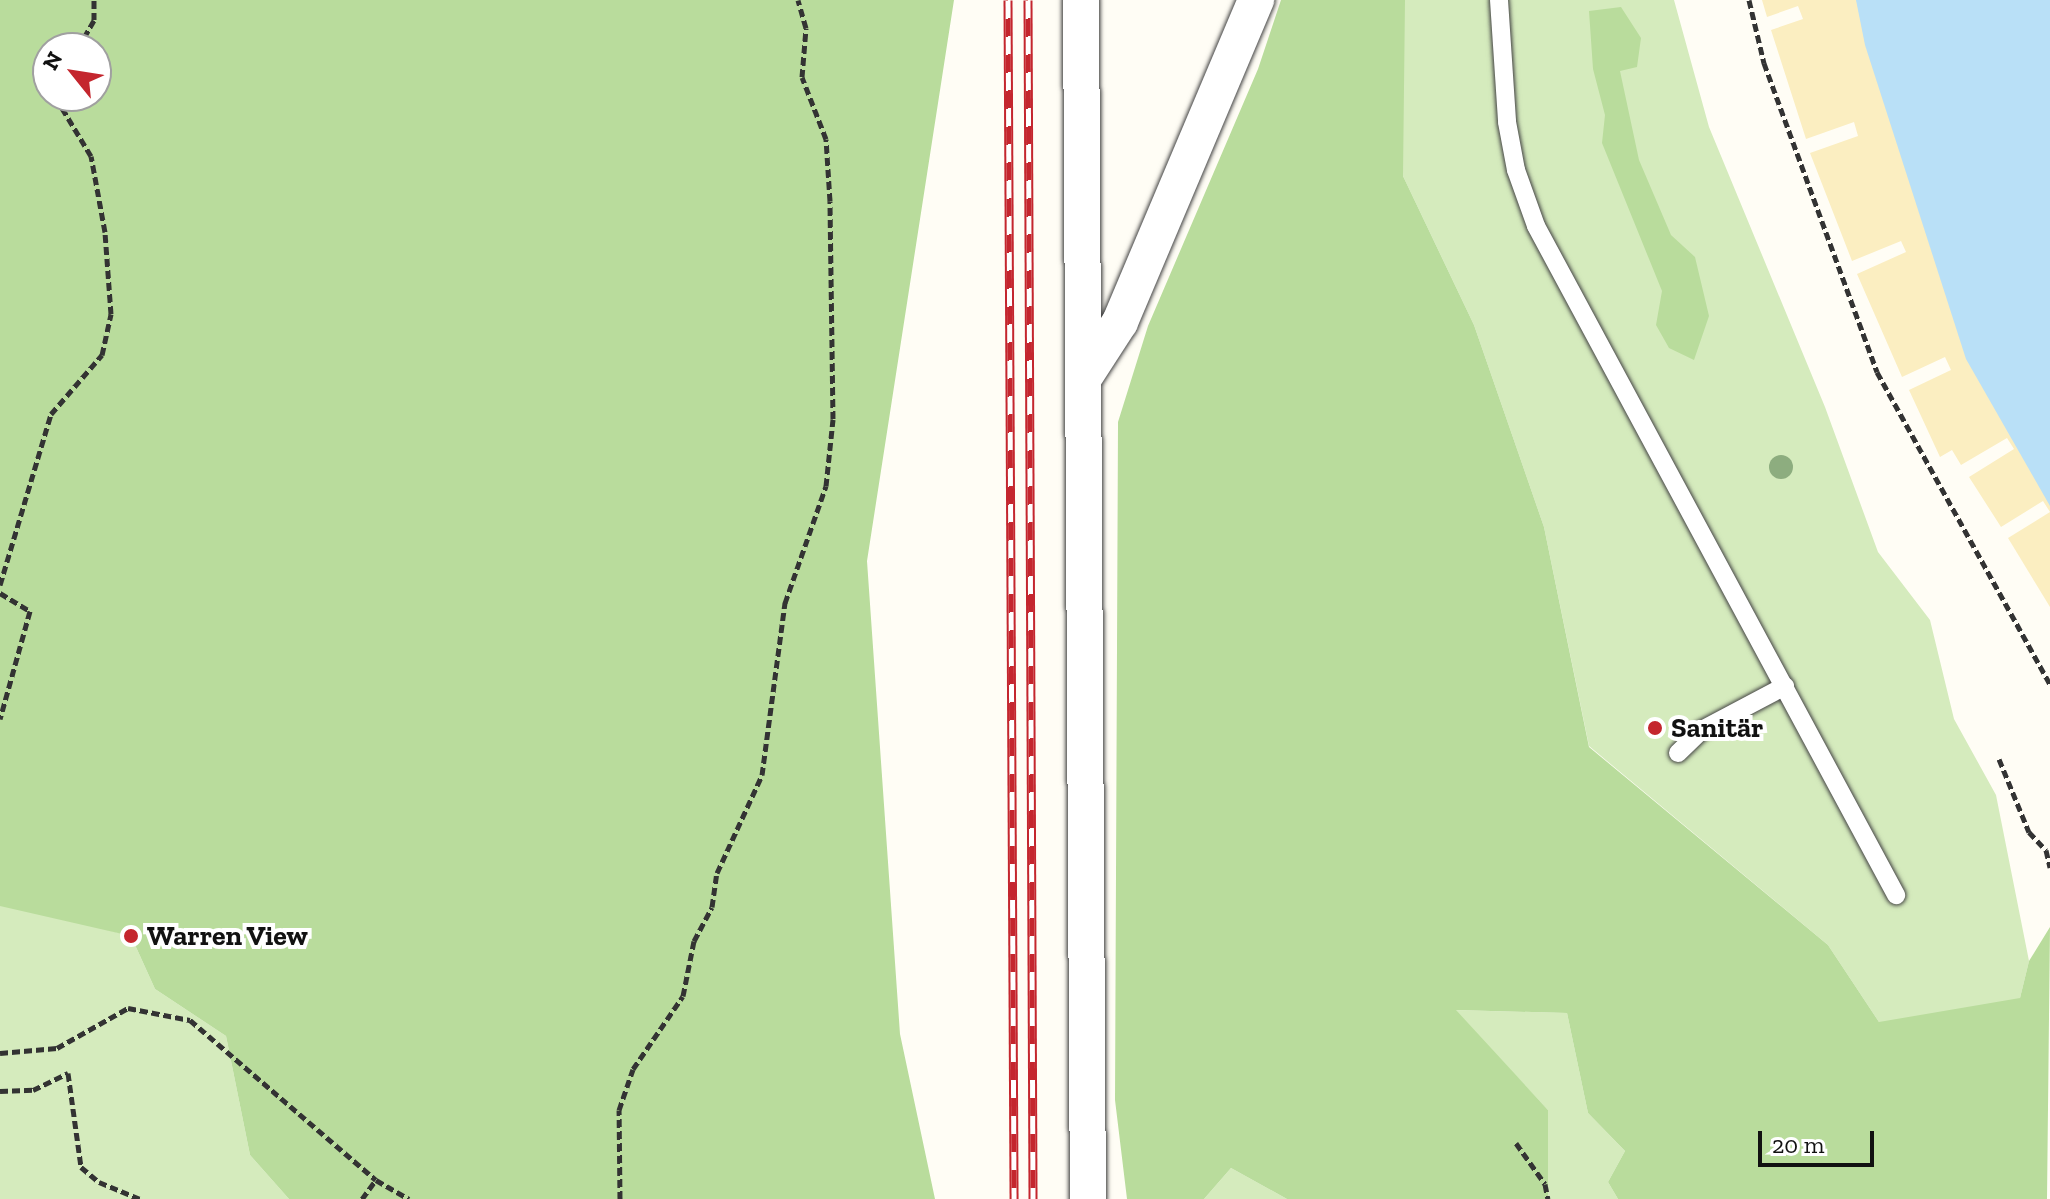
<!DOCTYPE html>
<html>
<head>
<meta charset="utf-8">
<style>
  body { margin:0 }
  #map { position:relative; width:2050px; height:1199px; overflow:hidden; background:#fffdf5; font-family:"Zilla Slab",serif }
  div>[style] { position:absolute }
  .green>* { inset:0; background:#d5ebbd }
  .forest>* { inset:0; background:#b9dc9c }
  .sand>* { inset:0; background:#fbeec1 }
  .water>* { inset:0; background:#b9e0f7 }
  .path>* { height:5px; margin-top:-2.5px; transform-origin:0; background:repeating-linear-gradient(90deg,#333 0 8px,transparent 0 12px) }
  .roads { filter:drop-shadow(0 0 2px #444) drop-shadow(0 0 2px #444) }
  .lane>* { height:18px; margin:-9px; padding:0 9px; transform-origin:9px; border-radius:9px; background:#fff }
  .street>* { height:36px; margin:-18px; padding:0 18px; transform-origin:18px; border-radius:18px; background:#fff }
  .rail>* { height:9px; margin-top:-4.5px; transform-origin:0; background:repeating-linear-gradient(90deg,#fff 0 18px,#c4262e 0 36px); box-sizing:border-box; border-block:2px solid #c4262e }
  .trees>* { width:24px; height:24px; margin:-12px; border-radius:50%; background:#8dad7f }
  .dots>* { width:22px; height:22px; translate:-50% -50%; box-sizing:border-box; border:4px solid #fff; border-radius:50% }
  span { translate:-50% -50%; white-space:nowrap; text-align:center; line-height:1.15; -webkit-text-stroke:8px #fff; paint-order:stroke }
  .poi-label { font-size:28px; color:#111; font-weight:700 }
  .left { translate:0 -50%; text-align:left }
  .north { position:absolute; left:32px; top:32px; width:80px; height:80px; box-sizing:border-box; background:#fff; border:2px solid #a0a0a0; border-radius:50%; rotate:300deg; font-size:22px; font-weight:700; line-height:32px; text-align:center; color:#111 }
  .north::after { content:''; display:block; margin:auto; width:28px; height:36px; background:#c4262e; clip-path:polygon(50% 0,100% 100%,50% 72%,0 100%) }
  .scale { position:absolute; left:1758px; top:1131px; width:116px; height:36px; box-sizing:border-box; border:4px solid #111; border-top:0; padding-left:10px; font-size:24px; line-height:28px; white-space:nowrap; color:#111; -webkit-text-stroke:6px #fff; paint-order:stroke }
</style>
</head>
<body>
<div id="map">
  <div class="green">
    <div style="clip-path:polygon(1403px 0,1674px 0,1709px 127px,1825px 407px,1878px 552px,1930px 620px,1954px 719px,1996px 795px,2029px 961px,2020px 998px,1976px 1045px,1879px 1022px,1828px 945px,1589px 746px,1544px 527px,1474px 325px,1403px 176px)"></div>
    <div style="clip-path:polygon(0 902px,131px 936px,155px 989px,226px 1036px,250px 1155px,289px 1199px,0 1199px)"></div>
    <div style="clip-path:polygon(1454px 1010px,1567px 1013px,1588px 1113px,1625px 1151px,1608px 1182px,1618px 1199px,1548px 1199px,1548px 1110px)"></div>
    <div style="clip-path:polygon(1231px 1168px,1287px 1199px,1204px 1199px)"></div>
  </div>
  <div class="forest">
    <div style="clip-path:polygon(evenodd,0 0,954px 0,867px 561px,900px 1034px,935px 1199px,289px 1199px,250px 1155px,226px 1036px,155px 989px,131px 936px,0 906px,0 0,48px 48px,96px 48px,96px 96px,48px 96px,48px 48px)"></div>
    <div style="clip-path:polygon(1281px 0,1405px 0,1403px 176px,1474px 325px,1544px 527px,1589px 747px,1828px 945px,1879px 1022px,2020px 998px,2029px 961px,2050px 927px,2047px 1199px,1618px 1199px,1608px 1182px,1625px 1151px,1588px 1113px,1567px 1013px,1456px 1010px,1548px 1110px,1548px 1199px,1287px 1199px,1231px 1168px,1204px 1199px,1127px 1199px,1115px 1100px,1118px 422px,1148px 326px,1258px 69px)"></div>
    <div style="clip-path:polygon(1621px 7px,1641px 38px,1637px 67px,1620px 71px,1639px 160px,1671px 235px,1695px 257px,1709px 316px,1694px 360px,1669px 348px,1656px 325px,1662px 291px,1602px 143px,1605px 115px,1593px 69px,1589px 11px)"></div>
  </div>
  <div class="sand">
    <div style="clip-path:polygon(1762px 0,2050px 0,2050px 512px,2043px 501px,2001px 527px,1969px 477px,2014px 449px,2007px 438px,1961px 465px,1952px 450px,1940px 457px,1909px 390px,1951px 370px,1945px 357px,1902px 377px,1857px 274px,1906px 252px,1901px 241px,1852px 261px,1810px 153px,1858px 136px,1854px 122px,1806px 139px,1771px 30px,1803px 19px,1798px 6px,1767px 17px)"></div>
    <div style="clip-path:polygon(2050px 512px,2050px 607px,2008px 538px)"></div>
  </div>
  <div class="water">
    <div style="clip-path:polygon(1856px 0,2050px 0,2050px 506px,1966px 359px,1865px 45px)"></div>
  </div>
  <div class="path">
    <div style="left:1749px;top:0;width:65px;rotate:76.6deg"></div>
    <div style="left:1764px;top:63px;width:329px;rotate:69.9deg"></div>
    <div style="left:1877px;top:372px;width:357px;rotate:61deg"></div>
    <div style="left:78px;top:48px;width:32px;rotate:-60deg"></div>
    <div style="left:94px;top:20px;width:20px;rotate:-90deg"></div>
    <div style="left:0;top:585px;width:178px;rotate:-73.4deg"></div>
    <div style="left:51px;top:414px;width:78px;rotate:-49.2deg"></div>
    <div style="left:102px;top:355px;width:42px;rotate:-77.6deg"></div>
    <div style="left:111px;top:314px;width:82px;rotate:-94.2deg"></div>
    <div style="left:105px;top:232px;width:77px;rotate:-100.4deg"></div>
    <div style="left:91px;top:156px;width:62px;rotate:-121.1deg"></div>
    <div style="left:59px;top:103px;width:7px;rotate:-74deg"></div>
    <div style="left:0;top:593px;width:35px;rotate:31deg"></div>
    <div style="left:30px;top:611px;width:112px;rotate:105.5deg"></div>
    <div style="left:1999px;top:759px;width:79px;rotate:67.7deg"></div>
    <div style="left:2029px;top:832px;width:25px;rotate:47deg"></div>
    <div style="left:2046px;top:850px;width:18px;rotate:77deg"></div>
    <div style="left:0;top:1053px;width:57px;rotate:-5deg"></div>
    <div style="left:57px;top:1048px;width:81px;rotate:-29.4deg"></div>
    <div style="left:128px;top:1008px;width:63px;rotate:11deg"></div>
    <div style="left:190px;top:1020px;width:245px;rotate:40.7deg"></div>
    <div style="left:376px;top:1180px;width:38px;rotate:30deg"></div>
    <div style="left:0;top:1091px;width:33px;rotate:-2deg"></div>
    <div style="left:33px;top:1090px;width:39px;rotate:-26deg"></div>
    <div style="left:68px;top:1073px;width:95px;rotate:82.1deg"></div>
    <div style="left:81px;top:1167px;width:23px;rotate:40deg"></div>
    <div style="left:99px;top:1182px;width:44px;rotate:22.5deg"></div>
    <div style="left:1516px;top:1143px;width:50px;rotate:54.7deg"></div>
    <div style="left:1545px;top:1184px;width:15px;rotate:79deg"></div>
    <div style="left:362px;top:1199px;width:24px;rotate:-54deg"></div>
    <div style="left:620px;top:1199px;width:89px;rotate:-90.6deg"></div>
    <div style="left:619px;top:1110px;width:43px;rotate:-71.1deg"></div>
    <div style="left:633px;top:1069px;width:88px;rotate:-55.6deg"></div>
    <div style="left:683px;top:996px;width:56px;rotate:-78.7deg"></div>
    <div style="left:694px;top:941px;width:38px;rotate:-62deg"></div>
    <div style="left:712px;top:907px;width:34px;rotate:-82deg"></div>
    <div style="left:717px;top:873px;width:108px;rotate:-65.3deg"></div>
    <div style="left:762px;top:775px;width:174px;rotate:-82.4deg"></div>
    <div style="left:785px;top:603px;width:124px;rotate:-70.7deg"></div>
    <div style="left:826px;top:486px;width:67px;rotate:-84deg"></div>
    <div style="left:833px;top:419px;width:218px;rotate:-90.8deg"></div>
    <div style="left:830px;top:201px;width:62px;rotate:-93.7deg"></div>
    <div style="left:826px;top:139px;width:66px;rotate:-111.2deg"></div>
    <div style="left:802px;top:77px;width:49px;rotate:-85.3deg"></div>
    <div style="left:806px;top:28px;width:29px;rotate:-106deg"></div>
  </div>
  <div class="roads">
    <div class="lane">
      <div style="left:1499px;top:0;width:122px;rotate:86.2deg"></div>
      <div style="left:1507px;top:122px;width:49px;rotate:79.4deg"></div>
      <div style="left:1516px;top:170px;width:59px;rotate:70.3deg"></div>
      <div style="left:1536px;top:226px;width:760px;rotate:61.71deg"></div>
      <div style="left:1678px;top:753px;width:33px;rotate:-44deg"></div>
      <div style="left:1702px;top:730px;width:94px;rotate:-27.9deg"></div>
    </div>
    <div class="street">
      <div style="left:1081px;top:0;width:1199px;rotate:89.67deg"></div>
      <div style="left:1085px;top:376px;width:64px;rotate:-57.1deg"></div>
      <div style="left:1120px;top:322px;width:350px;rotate:-67.1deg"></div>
    </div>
  </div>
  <div class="rail">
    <div style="left:1008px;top:0;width:1199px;rotate:89.71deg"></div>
    <div style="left:1028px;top:0;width:1199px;rotate:89.76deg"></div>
  </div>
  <div class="trees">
    <div style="left:1781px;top:467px"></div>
  </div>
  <div class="dots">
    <div style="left:1655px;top:728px;background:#c4262e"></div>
    <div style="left:131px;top:936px;background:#c4262e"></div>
  </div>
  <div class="poi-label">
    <span class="left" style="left:1671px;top:728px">Sanitär</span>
    <span class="left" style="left:147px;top:936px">Warren View</span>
  </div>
  <div class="north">N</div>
  <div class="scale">20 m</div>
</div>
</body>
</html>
